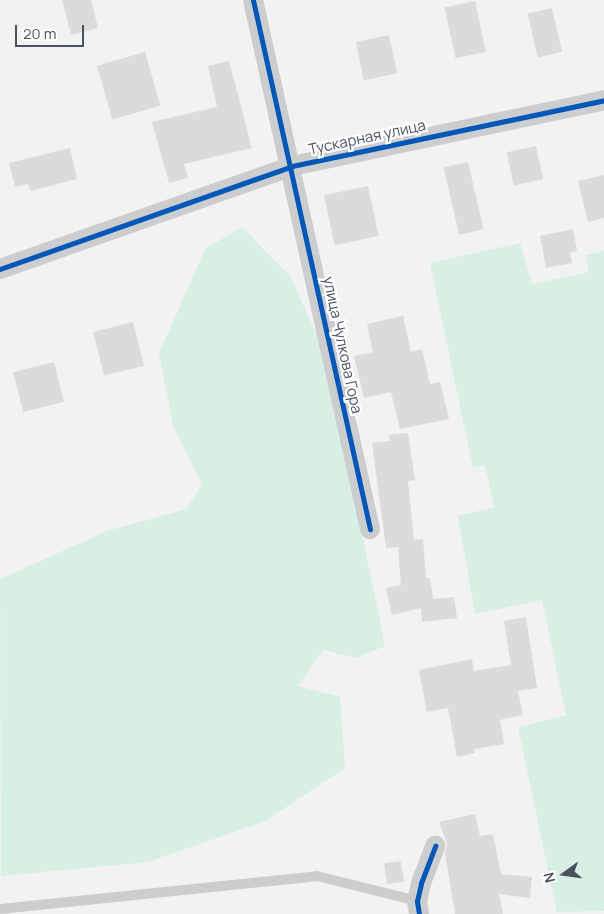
<!DOCTYPE html>
<html>
<head>
<meta charset="utf-8">
<style>
  body { margin:0 }
  #map { position:relative; width:604px; height:914px; overflow:hidden; background:#f2f2f2; font-family:Manrope,sans-serif }
  div>[style] { position:absolute }
  .green>* { inset:0; background:#d8efe4 }
  .building>* { inset:0; background:#dbdbdc; transform-origin:0 0 }
  .lane>* { height:10px; margin:-5px; padding:0 5px; transform-origin:5px; border-radius:5px; background:#cccdcf }
  .street>* { height:20px; margin:-10px; padding:0 10px; transform-origin:10px; border-radius:10px; background:#cccdcf }
  .cycleway>* { height:5px; margin:-2.5px; padding:0 2.5px; transform-origin:2.5px; border-radius:2.5px; background:#0057b8 }
  span { translate:-50% -50%; white-space:nowrap; text-align:center; line-height:1.15; -webkit-text-stroke:4.5px #fff; paint-order:stroke }
  .street-label { font-size:15px; color:#4a525d }
  .north { position:absolute; left:539px; top:849px; width:50px; height:50px; -webkit-text-stroke:4px #fff; paint-order:stroke; rotate:256deg; font-size:14px; font-weight:700; line-height:20px; text-align:center; color:#4a525d }
  .north::after { content:''; display:block; margin:auto; width:18px; height:22px; background:#4a525d; clip-path:polygon(50% 0,100% 100%,50% 72%,0 100%) }
  .scale { position:absolute; left:15px; top:25px; width:69px; height:22px; box-sizing:border-box; border:2px solid #4a525d; border-top:0; padding-left:6px; font-size:15px; line-height:18px; white-space:nowrap; color:#4a525d; -webkit-text-stroke:4px #fff; paint-order:stroke }
</style>
</head>
<body>
<div id="map">
  <div class="green">
    <div style="clip-path:polygon(242px 227px,290px 276px,325px 353px,385px 646px,355px 658px,323px 650px,298px 686px,340px 697px,345px 768px,265px 821px,148px 862px,1px 876px,0 579px,107px 531px,186px 509px,202px 485px,173px 425px,159px 353px,205px 249px)"></div>
    <div style="clip-path:polygon(520px 243px,532px 284px,589px 272px,585px 255px,604px 251px,604px 911px,557px 912px,518px 727px,566px 715px,542px 600px,475px 614px,458px 516px,494px 507px,485px 465px,473px 468px,430px 263px)"></div>
  </div>
  <div class="building">
    <div style="clip-path:polygon(62px 0,91px 0,98px 28px,71px 35px)"></div>
    <div style="left:475px;top:1px;width:52px;height:31px;rotate:78deg"></div>
    <div style="left:552px;top:8px;width:45px;height:25px;rotate:77deg"></div>
    <div style="left:389px;top:35px;width:39px;height:34px;rotate:78deg"></div>
    <div style="left:145px;top:52px;width:56px;height:50px;rotate:74deg"></div>
    <div style="clip-path:polygon(229px 61px,252px 148px,184px 164px,188px 178px,169px 183px,152px 122px,217px 107px,208px 66px)"></div>
    <div style="left:536px;top:146px;width:34px;height:30px;rotate:78deg"></div>
    <div style="clip-path:polygon(70px 148px,77px 179px,30px 191px,28px 184px,15px 187px,9px 163px)"></div>
    <div style="left:468px;top:162px;width:69px;height:25px;rotate:77deg"></div>
    <div style="clip-path:polygon(604px 175px,604px 218px,588px 222px,578px 181px)"></div>
    <div style="left:368px;top:186px;width:51px;height:45px;rotate:78deg"></div>
    <div style="clip-path:polygon(573px 229px,577px 251px,570px 253px,572px 263px,546px 268px,540px 236px)"></div>
    <div style="clip-path:polygon(403px 316px,411px 352px,422px 349px,430px 384px,440px 382px,449px 419px,400px 429px,391px 392px,364px 398px,354px 356px,373px 352px,367px 324px)"></div>
    <div style="left:133px;top:322px;width:45px;height:41px;rotate:76deg"></div>
    <div style="left:54px;top:362px;width:41px;height:42px;rotate:76deg"></div>
    <div style="clip-path:polygon(408px 433px,415px 480px,408px 481px,414px 540px,423px 539px,426px 578px,430px 578px,433px 599px,454px 597px,457px 618px,422px 622px,421px 608px,392px 615px,386px 588px,401px 585px,398px 547px,386px 548px,372px 443px,390px 441px,389px 435px)"></div>
    <div style="clip-path:polygon(526px 617px,537px 688px,518px 691px,523px 715px,500px 720px,504px 744px,474px 749px,475px 753px,457px 757px,448px 708px,427px 712px,419px 670px,472px 659px,474px 671px,511px 665px,504px 621px)"></div>
    <div style="clip-path:polygon(475px 814px,480px 836px,493px 834px,501px 874px,532px 877px,530px 898px,499px 894px,503px 914px,455px 914px,445px 853px,447px 844px,439px 822px)"></div>
    <div style="left:401px;top:861px;width:21px;height:17px;rotate:82deg"></div>
  </div>
  <div class="lane">
    <div style="left:0;top:909px;width:319px;rotate:-5.9deg"></div>
    <div style="left:317px;top:876px;width:103px;rotate:14deg"></div>
  </div>
  <div class="street">
    <div style="left:253px;top:0;width:542px;rotate:77.53deg"></div>
    <div style="left:0;top:269px;width:310px;rotate:-19.4deg"></div>
    <div style="left:292px;top:166px;width:319px;rotate:-11.9deg"></div>
    <div style="left:419px;top:914px;width:13px;rotate:-99deg"></div>
    <div style="left:417px;top:901px;width:18px;rotate:-77deg"></div>
    <div style="left:421px;top:883px;width:40px;rotate:-69deg"></div>
  </div>
  <div class="cycleway">
    <div style="left:253px;top:0;width:542px;rotate:77.53deg"></div>
    <div style="left:0;top:269px;width:310px;rotate:-19.4deg"></div>
    <div style="left:292px;top:166px;width:319px;rotate:-11.9deg"></div>
    <div style="left:419px;top:914px;width:13px;rotate:-99deg"></div>
    <div style="left:417px;top:901px;width:18px;rotate:-77deg"></div>
    <div style="left:421px;top:883px;width:40px;rotate:-69deg"></div>
  </div>
  <div class="street-label">
    <span style="left:367px;top:137px;rotate:-12deg">Тускарная улица</span>
    <span style="left:343px;top:345px;rotate:78deg">улица Чулкова Гора</span>
  </div>
  <div class="north">N</div>
  <div class="scale">20 m</div>
</div>
</body>
</html>
